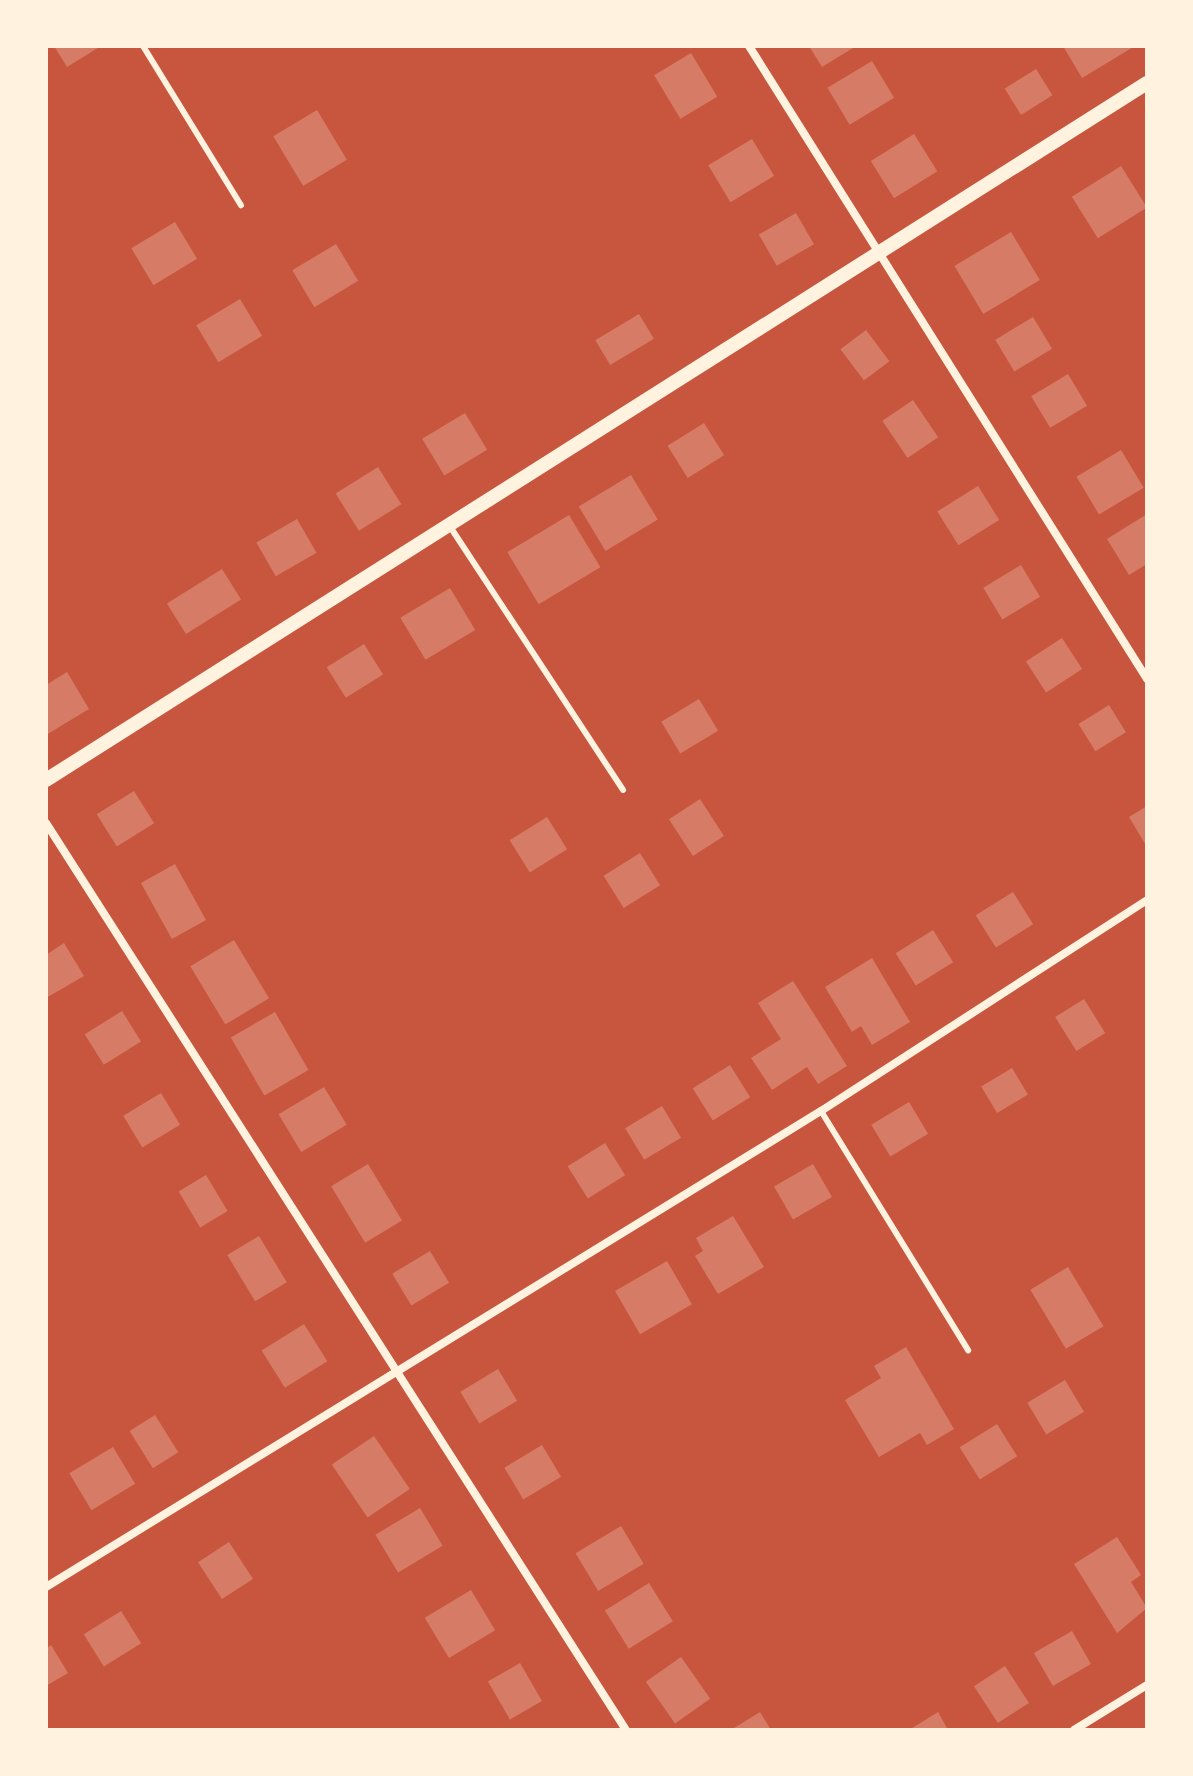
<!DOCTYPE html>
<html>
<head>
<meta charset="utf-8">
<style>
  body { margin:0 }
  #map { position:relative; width:1193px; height:1776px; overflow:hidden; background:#c8553d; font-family:"Exo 2",sans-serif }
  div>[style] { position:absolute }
  .building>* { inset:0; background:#d67c66; transform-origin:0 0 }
  .service>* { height:6px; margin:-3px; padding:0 3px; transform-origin:3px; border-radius:3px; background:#fff3e0 }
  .minor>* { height:8px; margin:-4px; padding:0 4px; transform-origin:4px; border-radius:4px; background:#fff3e0 }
  .tertiary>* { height:14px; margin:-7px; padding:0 7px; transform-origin:7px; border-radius:7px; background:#fff3e0 }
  span { translate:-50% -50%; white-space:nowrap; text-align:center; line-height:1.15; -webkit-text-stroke:8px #fff3e0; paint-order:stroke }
  .frame { position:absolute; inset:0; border:48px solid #fff3e0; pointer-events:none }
</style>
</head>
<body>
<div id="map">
  <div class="building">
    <div style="clip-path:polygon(54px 46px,101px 46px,67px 67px)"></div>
    <div style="clip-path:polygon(809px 46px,852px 46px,853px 48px,822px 67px)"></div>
    <div style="clip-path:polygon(1063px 46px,1135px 46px,1082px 78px)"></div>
    <div style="left:691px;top:53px;width:51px;height:43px;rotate:59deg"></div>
    <div style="left:872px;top:61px;width:43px;height:52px;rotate:59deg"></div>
    <div style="left:1036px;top:69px;width:31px;height:37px;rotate:58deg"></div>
    <div style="left:317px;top:110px;width:58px;height:51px;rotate:59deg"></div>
    <div style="left:914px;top:134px;width:44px;height:51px;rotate:58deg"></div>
    <div style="left:752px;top:139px;width:43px;height:51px;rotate:59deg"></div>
    <div style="left:1121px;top:166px;width:49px;height:58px;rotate:58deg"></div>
    <div style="left:796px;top:213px;width:36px;height:43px;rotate:60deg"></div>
    <div style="left:175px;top:222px;width:43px;height:51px;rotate:59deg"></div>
    <div style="left:1011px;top:232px;width:56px;height:66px;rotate:59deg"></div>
    <div style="left:336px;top:244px;width:43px;height:51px;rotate:59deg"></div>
    <div style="left:240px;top:299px;width:43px;height:51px;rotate:59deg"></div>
    <div style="left:639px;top:314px;width:29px;height:51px;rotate:59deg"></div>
    <div style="left:1033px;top:317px;width:37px;height:44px;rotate:59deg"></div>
    <div style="left:866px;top:330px;width:39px;height:32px;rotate:53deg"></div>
    <div style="left:1068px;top:374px;width:37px;height:43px;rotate:59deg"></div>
    <div style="left:913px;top:400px;width:45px;height:37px;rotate:56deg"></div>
    <div style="left:465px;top:413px;width:43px;height:50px;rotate:59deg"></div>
    <div style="left:704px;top:423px;width:38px;height:43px;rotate:58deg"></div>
    <div style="left:1121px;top:450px;width:44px;height:52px;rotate:59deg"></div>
    <div style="left:378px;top:467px;width:44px;height:50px;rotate:58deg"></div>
    <div style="left:631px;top:475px;width:52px;height:61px;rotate:59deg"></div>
    <div style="left:978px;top:486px;width:40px;height:48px;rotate:58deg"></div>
    <div style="clip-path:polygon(1147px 514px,1147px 564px,1129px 575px,1107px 539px)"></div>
    <div style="left:569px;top:515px;width:61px;height:72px;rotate:59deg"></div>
    <div style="left:297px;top:519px;width:39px;height:47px;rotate:60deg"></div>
    <div style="left:1021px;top:565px;width:37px;height:44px;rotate:59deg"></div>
    <div style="left:222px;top:569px;width:36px;height:65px;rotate:58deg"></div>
    <div style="left:450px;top:588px;width:49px;height:58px;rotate:59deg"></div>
    <div style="left:1062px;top:638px;width:37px;height:43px;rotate:57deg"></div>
    <div style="left:364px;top:644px;width:36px;height:44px;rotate:58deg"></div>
    <div style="clip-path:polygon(67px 672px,89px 709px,46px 735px,46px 685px)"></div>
    <div style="left:699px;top:699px;width:37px;height:44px;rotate:59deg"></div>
    <div style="left:1109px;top:705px;width:32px;height:36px;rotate:58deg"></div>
    <div style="left:134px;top:791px;width:38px;height:44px;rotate:58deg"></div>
    <div style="left:700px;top:799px;width:44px;height:37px;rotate:57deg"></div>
    <div style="clip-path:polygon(1147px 806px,1147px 847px,1129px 817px)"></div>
    <div style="left:547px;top:817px;width:38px;height:44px;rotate:58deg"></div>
    <div style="left:640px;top:853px;width:38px;height:43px;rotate:58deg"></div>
    <div style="left:175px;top:864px;width:64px;height:39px;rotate:61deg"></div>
    <div style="left:1013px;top:892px;width:38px;height:44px;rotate:58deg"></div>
    <div style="left:933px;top:930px;width:38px;height:44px;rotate:58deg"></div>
    <div style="left:234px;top:940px;width:68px;height:51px;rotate:59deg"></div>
    <div style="clip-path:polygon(64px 943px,84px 976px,46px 998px,46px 955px)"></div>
    <div style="clip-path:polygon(872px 958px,910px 1022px,872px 1045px,861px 1026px,852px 1032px,825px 987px)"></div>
    <div style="clip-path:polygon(793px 981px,847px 1066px,818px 1084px,807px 1067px,772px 1090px,751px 1058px,781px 1039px,758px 1003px)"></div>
    <div style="left:1084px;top:999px;width:40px;height:34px;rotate:58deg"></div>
    <div style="left:122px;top:1011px;width:36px;height:44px;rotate:58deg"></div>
    <div style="left:275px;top:1012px;width:67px;height:51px;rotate:60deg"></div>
    <div style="left:730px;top:1065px;width:38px;height:44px;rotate:58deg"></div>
    <div style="left:1012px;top:1068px;width:31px;height:36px;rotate:59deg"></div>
    <div style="left:324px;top:1087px;width:44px;height:53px;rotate:59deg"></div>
    <div style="left:161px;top:1093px;width:37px;height:44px;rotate:59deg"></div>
    <div style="left:909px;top:1102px;width:37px;height:44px;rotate:59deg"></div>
    <div style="left:662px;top:1106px;width:37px;height:43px;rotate:59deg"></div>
    <div style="left:605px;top:1143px;width:38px;height:44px;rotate:58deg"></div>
    <div style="left:368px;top:1164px;width:66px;height:43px;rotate:59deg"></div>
    <div style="left:813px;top:1164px;width:38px;height:45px;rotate:60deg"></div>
    <div style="left:206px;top:1175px;width:42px;height:32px;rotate:59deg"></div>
    <div style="clip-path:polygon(733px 1216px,764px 1267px,718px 1294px,695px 1256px,703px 1251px,696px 1238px)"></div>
    <div style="left:259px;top:1236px;width:54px;height:37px;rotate:59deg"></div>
    <div style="left:430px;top:1251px;width:37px;height:44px;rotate:59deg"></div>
    <div style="left:667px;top:1261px;width:50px;height:60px;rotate:60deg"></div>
    <div style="left:1068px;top:1267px;width:69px;height:44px;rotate:59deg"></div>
    <div style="left:304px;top:1324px;width:44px;height:50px;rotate:58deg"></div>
    <div style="clip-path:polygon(906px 1347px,954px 1429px,927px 1445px,920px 1433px,879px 1457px,845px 1400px,881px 1378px,874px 1366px)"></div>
    <div style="left:498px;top:1369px;width:37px;height:44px;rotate:59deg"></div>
    <div style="left:1065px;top:1380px;width:37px;height:44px;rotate:59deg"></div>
    <div style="left:155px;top:1415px;width:44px;height:30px;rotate:58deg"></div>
    <div style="left:997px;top:1424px;width:38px;height:44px;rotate:58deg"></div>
    <div style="left:374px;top:1436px;width:64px;height:51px;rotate:56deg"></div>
    <div style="left:542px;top:1445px;width:37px;height:44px;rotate:59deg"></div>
    <div style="left:113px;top:1447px;width:43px;height:51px;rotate:59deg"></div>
    <div style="left:420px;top:1508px;width:44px;height:52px;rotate:59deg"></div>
    <div style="left:621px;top:1526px;width:44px;height:53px;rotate:59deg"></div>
    <div style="clip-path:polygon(1117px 1537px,1141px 1575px,1131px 1582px,1147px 1608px,1117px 1633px,1074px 1564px)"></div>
    <div style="left:229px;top:1542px;width:44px;height:37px;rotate:57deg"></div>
    <div style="left:649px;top:1583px;width:45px;height:52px;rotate:58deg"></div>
    <div style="left:471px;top:1590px;width:47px;height:54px;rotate:59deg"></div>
    <div style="left:121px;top:1611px;width:38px;height:44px;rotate:58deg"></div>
    <div style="left:1072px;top:1631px;width:38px;height:44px;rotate:60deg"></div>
    <div style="clip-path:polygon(51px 1645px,68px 1673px,46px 1686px,46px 1649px)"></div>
    <div style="left:681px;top:1657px;width:51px;height:43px;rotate:55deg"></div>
    <div style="left:520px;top:1663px;width:44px;height:37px;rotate:60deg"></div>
    <div style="left:1005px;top:1666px;width:44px;height:37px;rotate:57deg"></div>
    <div style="clip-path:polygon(760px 1712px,771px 1730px,731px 1730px)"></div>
    <div style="clip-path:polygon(938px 1712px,948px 1730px,909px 1730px)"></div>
  </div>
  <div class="service">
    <div style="left:143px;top:46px;width:187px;rotate:58.4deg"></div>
    <div style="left:449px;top:525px;width:317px;rotate:56.7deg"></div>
    <div style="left:821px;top:1111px;width:281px;rotate:58.4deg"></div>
  </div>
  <div class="minor">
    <div style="left:749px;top:46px;width:748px;rotate:57.84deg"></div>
    <div style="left:46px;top:823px;width:1077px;rotate:57.4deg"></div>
    <div style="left:46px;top:1587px;width:910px;rotate:-31.56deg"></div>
    <div style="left:821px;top:1111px;width:388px;rotate:-32.9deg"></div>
    <div style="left:1074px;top:1730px;width:86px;rotate:-31.7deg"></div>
  </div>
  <div class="tertiary">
    <div style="left:46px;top:780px;width:1303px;rotate:-32.34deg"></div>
  </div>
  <div class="frame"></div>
</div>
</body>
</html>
